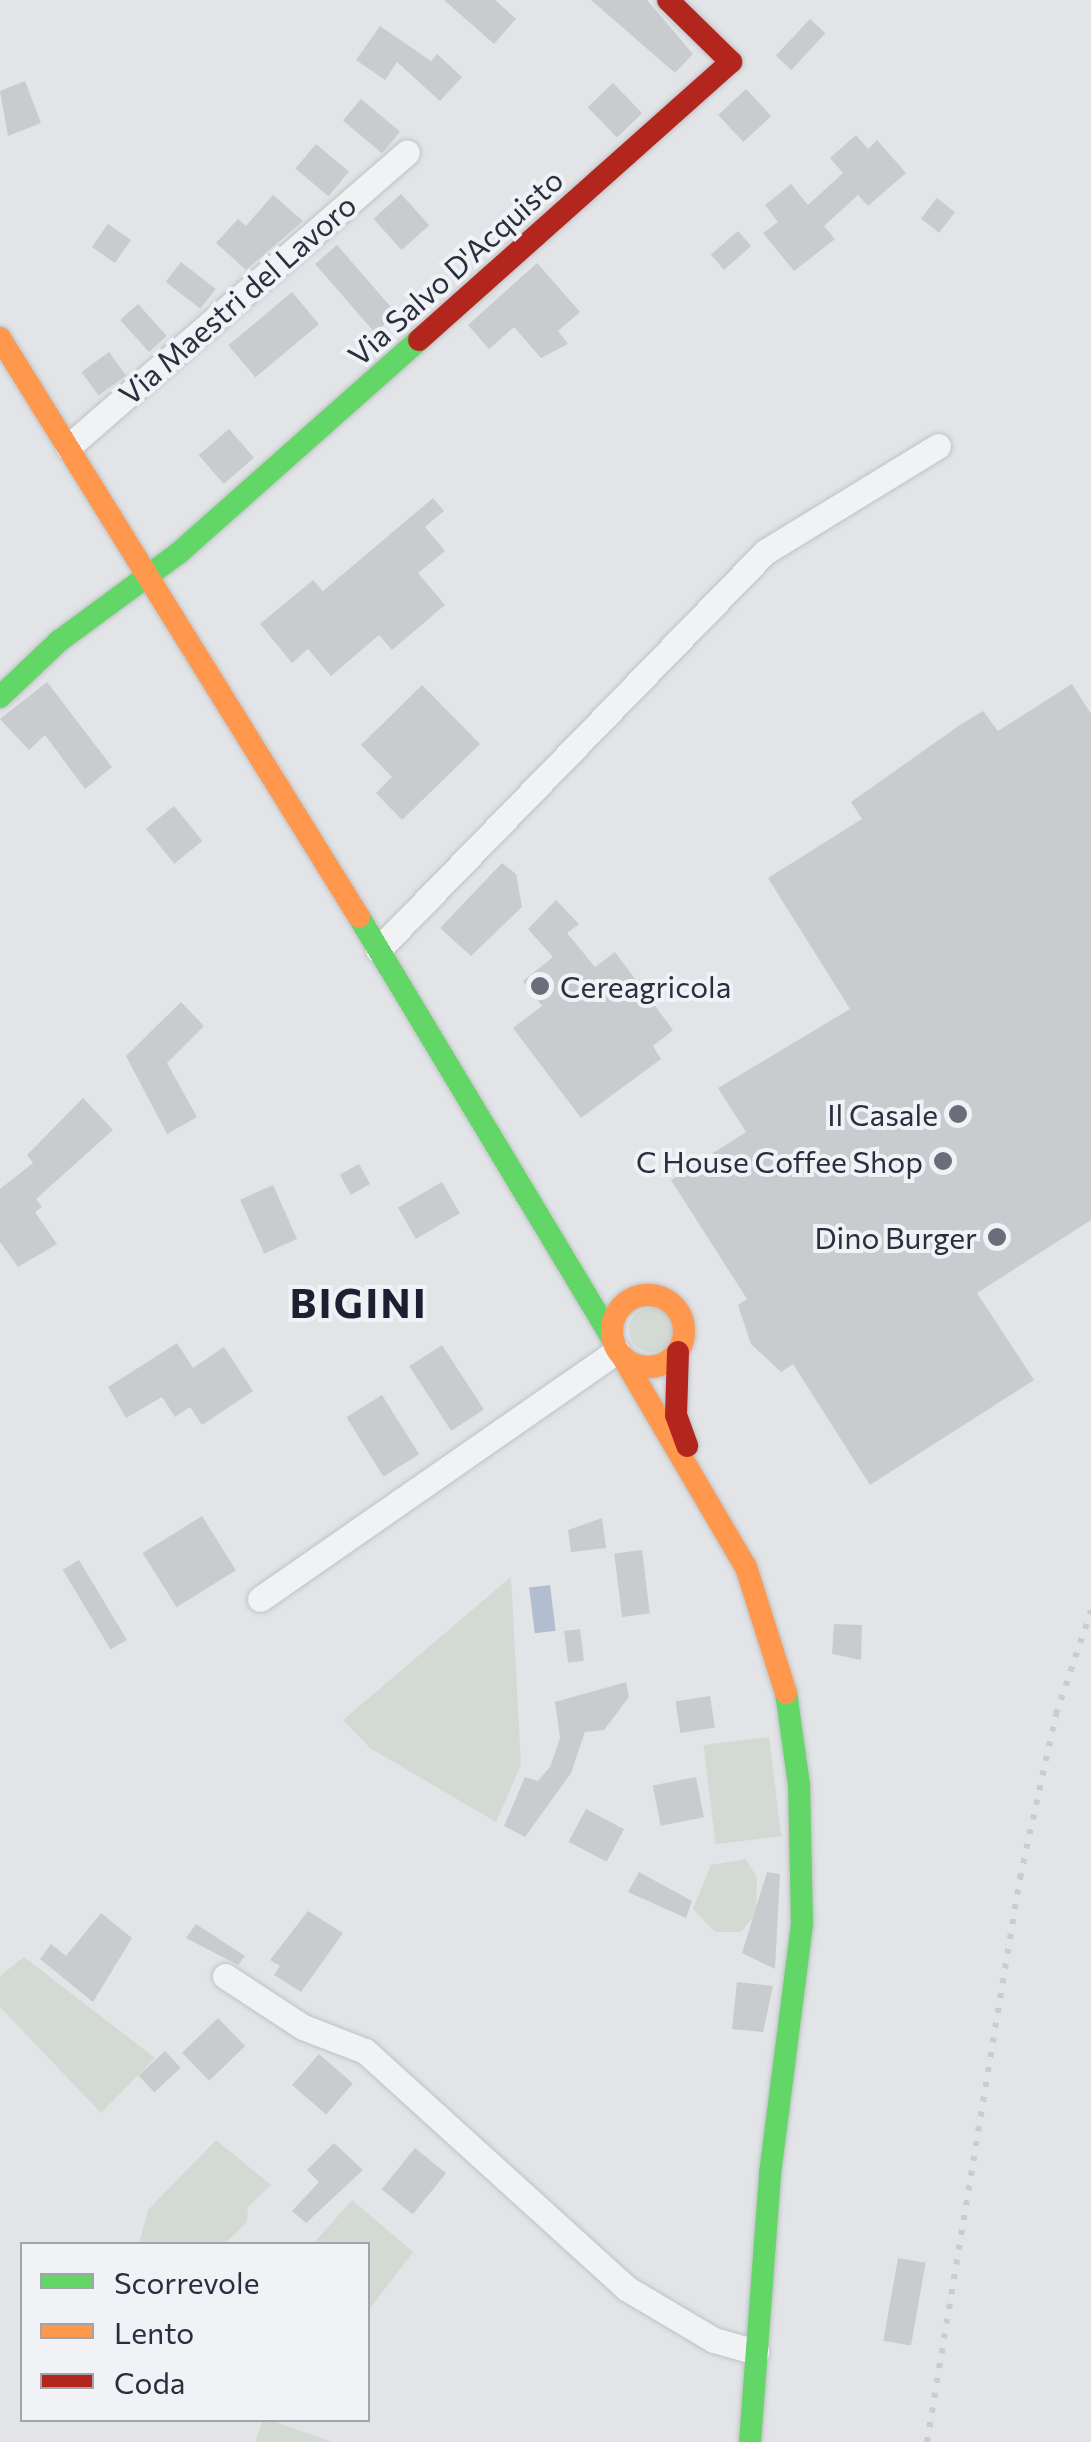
<!DOCTYPE html>
<html>
<head>
<meta charset="utf-8">
<style>
  body { margin:0 }
  #map { position:relative; width:1091px; height:2442px; overflow:hidden; background:#e2e4e7; font-family:Commissioner,sans-serif }
  div>[style] { position:absolute }
  .green>* { inset:0; background:#d2dad3; transform-origin:0 0 }
  .round { border-radius:50% }
  .water>* { inset:0; background:#b2bdd0; transform-origin:0 0 }
  .building>* { inset:0; background:#c9cbcf; transform-origin:0 0 }
  .roads { filter:drop-shadow(0 0 2px #bfc1c3) drop-shadow(0 0 2px #bfc1c3) }
  .street>* { height:25px; margin:-12.5px; padding:0 12.5px; transform-origin:12.5px; border-radius:12.5px; background:#f1f2f4 }
  .fast>* { height:22px; margin:-11px; padding:0 11px; transform-origin:11px; border-radius:11px; background:#63d668 }
  .slow>* { height:22px; margin:-11px; padding:0 11px; transform-origin:11px; border-radius:11px; background:#ff974d }
  .slow>.ring { margin:-11px; padding:0; box-sizing:content-box; background:none; border:22px solid #ff974d; border-radius:50% }
  .jam>* { height:22px; margin:-11px; padding:0 11px; transform-origin:11px; border-radius:11px; background:#b3261e }
  .rail>* { height:6px; margin-top:-3px; transform-origin:0; background:repeating-linear-gradient(90deg,#cbccce 0 5px,transparent 0 15px) }
  .dots>* { width:28px; height:28px; translate:-50% -50%; box-sizing:border-box; border:5px solid #f0f2f6; border-radius:50% }
  span { translate:-50% -50%; white-space:nowrap; text-align:center; line-height:1.15; -webkit-text-stroke:8px #f0f2f6; paint-order:stroke }
  .street-label { font-size:30px; color:#2a2f3f }
  .poi-label { font-size:30px; color:#2a2f3f }
  .left { translate:0 -50%; text-align:left }
  .right { translate:-100% -50%; text-align:right }
  .district-label { font-size:40px; color:#1c2030; font-weight:700; letter-spacing:2.5px }
  .legend { position:absolute; left:20px; top:2242px; width:350px; height:180px; box-sizing:border-box; background:#f0f2f6; border:2px solid #a1a4ad; margin:0; padding:12px 18px; list-style:none; font-size:30px; color:#2a2f3f }
  .legend li { display:flex; align-items:center; gap:20px; height:50px }
  .legend b { width:50px; border:2px solid #a1a4ad }
</style>
</head>
<body>
<div id="map">
  <div class="green">
    <div class="round" style="left:629px;top:1308px;width:44px;height:44px"></div>
    <div style="clip-path:polygon(511px 1577px,521px 1765px,496px 1822px,370px 1748px,343px 1720px)"></div>
    <div style="left:769px;top:1737px;width:100px;height:66px;rotate:83deg"></div>
    <div style="clip-path:polygon(746px 1859px,757px 1878px,756px 1914px,741px 1932px,715px 1932px,693px 1909px,711px 1865px)"></div>
    <div style="clip-path:polygon(24px 1957px,155px 2058px,101px 2113px,0 2007px,0 1976px)"></div>
    <div style="clip-path:polygon(216px 2140px,271px 2185px,248px 2207px,247px 2222px,224px 2244px,139px 2244px,148px 2210px)"></div>
    <div style="clip-path:polygon(352px 2200px,413px 2252px,368px 2311px,368px 2244px,313px 2244px)"></div>
    <div style="clip-path:polygon(263px 2420px,270px 2420px,332px 2442px,255px 2442px)"></div>
  </div>
  <div class="water">
    <div style="left:550px;top:1585px;width:46px;height:21px;rotate:83deg"></div>
  </div>
  <div class="building">
    <div style="clip-path:polygon(444px 0,495px 0,516px 19px,494px 44px)"></div>
    <div style="clip-path:polygon(591px 0,647px 0,693px 54px,675px 73px)"></div>
    <div style="left:810px;top:19px;width:21px;height:50px;rotate:43deg"></div>
    <div style="clip-path:polygon(380px 26px,431px 61px,437px 54px,462px 77px,440px 101px,397px 62px,385px 80px,356px 60px)"></div>
    <div style="clip-path:polygon(25px 81px,41px 123px,8px 136px,0 91px)"></div>
    <div style="left:613px;top:83px;width:42px;height:35px;rotate:46deg"></div>
    <div style="left:746px;top:89px;width:37px;height:38px;rotate:47deg"></div>
    <div style="left:361px;top:99px;width:51px;height:28px;rotate:40deg"></div>
    <div style="clip-path:polygon(856px 135px,868px 149px,877px 140px,906px 173px,868px 206px,858px 195px,824px 226px,835px 239px,794px 271px,763px 233px,778px 222px,765px 205px,791px 184px,808px 205px,843px 173px,830px 158px)"></div>
    <div style="left:316px;top:144px;width:43px;height:32px;rotate:40deg"></div>
    <div style="left:401px;top:194px;width:42px;height:37px;rotate:48deg"></div>
    <div style="clip-path:polygon(273px 195px,303px 221px,246px 270px,216px 243px,238px 219px,246px 226px)"></div>
    <div style="left:937px;top:198px;width:23px;height:26px;rotate:38deg"></div>
    <div style="left:108px;top:224px;width:28px;height:28px;rotate:35deg"></div>
    <div style="left:738px;top:231px;width:20px;height:36px;rotate:49deg"></div>
    <div style="left:337px;top:245px;width:91px;height:29px;rotate:49deg"></div>
    <div style="left:181px;top:262px;width:44px;height:25px;rotate:38deg"></div>
    <div style="clip-path:polygon(537px 263px,580px 312px,558px 331px,568px 344px,541px 358px,514px 327px,489px 349px,468px 325px)"></div>
    <div style="left:292px;top:292px;width:42px;height:83px;rotate:50deg"></div>
    <div style="left:138px;top:304px;width:43px;height:24px;rotate:48deg"></div>
    <div style="left:109px;top:352px;width:29px;height:34px;rotate:54deg"></div>
    <div style="left:229px;top:429px;width:38px;height:40px;rotate:49deg"></div>
    <div style="clip-path:polygon(433px 498px,444px 511px,425px 527px,445px 551px,418px 573px,445px 605px,392px 650px,379px 635px,331px 676px,308px 649px,292px 663px,260px 624px,313px 580px,323px 591px)"></div>
    <div style="clip-path:polygon(47px 682px,112px 767px,85px 789px,45px 735px,29px 750px,0 719px)"></div>
    <div style="clip-path:polygon(1072px 684px,1091px 714px,1091px 1220px,977px 1293px,1034px 1380px,870px 1485px,793px 1364px,781px 1372px,751px 1344px,738px 1305px,747px 1299px,671px 1180px,746px 1132px,718px 1088px,850px 1009px,768px 878px,862px 819px,851px 802px,960px 725px,983px 711px,998px 731px)"></div>
    <div style="clip-path:polygon(422px 685px,480px 744px,402px 820px,376px 793px,392px 777px,361px 745px)"></div>
    <div style="left:174px;top:806px;width:45px;height:36px;rotate:51deg"></div>
    <div style="clip-path:polygon(502px 863px,516px 874px,522px 907px,471px 956px,440px 928px)"></div>
    <div style="clip-path:polygon(556px 900px,579px 924px,567px 933px,595px 967px,615px 952px,673px 1030px,653px 1046px,661px 1059px,581px 1118px,513px 1028px,542px 1006px,523px 981px,553px 957px,528px 929px)"></div>
    <div style="clip-path:polygon(181px 1002px,204px 1026px,167px 1063px,197px 1117px,167px 1134px,126px 1056px)"></div>
    <div style="clip-path:polygon(83px 1098px,113px 1130px,36px 1199px,42px 1207px,35px 1212px,57px 1244px,18px 1267px,0 1242px,0 1189px,33px 1163px,27px 1155px)"></div>
    <div style="left:359px;top:1164px;width:23px;height:22px;rotate:61deg"></div>
    <div style="left:442px;top:1182px;width:36px;height:51px;rotate:60deg"></div>
    <div style="left:273px;top:1185px;width:59px;height:36px;rotate:66deg"></div>
    <div style="clip-path:polygon(177px 1343px,193px 1368px,224px 1347px,253px 1391px,202px 1425px,190px 1407px,175px 1417px,162px 1397px,126px 1418px,108px 1387px)"></div>
    <div style="left:442px;top:1345px;width:77px;height:39px;rotate:57deg"></div>
    <div style="left:382px;top:1395px;width:70px;height:42px;rotate:58deg"></div>
    <div style="left:202px;top:1516px;width:64px;height:70px;rotate:58deg"></div>
    <div style="clip-path:polygon(602px 1518px,606px 1548px,571px 1552px,568px 1530px)"></div>
    <div style="left:642px;top:1550px;width:64px;height:28px;rotate:83deg"></div>
    <div style="left:79px;top:1560px;width:93px;height:19px;rotate:59deg"></div>
    <div style="clip-path:polygon(834px 1624px,862px 1625px,861px 1660px,832px 1654px)"></div>
    <div style="left:580px;top:1629px;width:32px;height:16px;rotate:83deg"></div>
    <div style="clip-path:polygon(626px 1682px,629px 1697px,604px 1730px,585px 1732px,571px 1773px,525px 1837px,504px 1826px,525px 1777px,538px 1781px,550px 1767px,560px 1738px,555px 1702px)"></div>
    <div style="left:710px;top:1696px;width:32px;height:35px;rotate:81deg"></div>
    <div style="left:696px;top:1777px;width:41px;height:44px;rotate:79deg"></div>
    <div style="left:586px;top:1809px;width:43px;height:37px;rotate:28deg"></div>
    <div style="clip-path:polygon(639px 1872px,692px 1901px,686px 1918px,628px 1892px)"></div>
    <div style="clip-path:polygon(767px 1872px,780px 1874px,775px 1969px,742px 1953px)"></div>
    <div style="clip-path:polygon(308px 1911px,343px 1933px,301px 1992px,274px 1975px,280px 1966px,270px 1960px)"></div>
    <div style="clip-path:polygon(101px 1913px,132px 1938px,93px 2002px,40px 1959px,51px 1944px,66px 1956px)"></div>
    <div style="clip-path:polygon(196px 1924px,245px 1956px,238px 1965px,186px 1938px)"></div>
    <div style="clip-path:polygon(737px 1982px,773px 1986px,763px 2032px,732px 2029px)"></div>
    <div style="left:218px;top:2018px;width:39px;height:50px;rotate:46deg"></div>
    <div style="left:165px;top:2051px;width:23px;height:36px;rotate:47deg"></div>
    <div style="left:319px;top:2054px;width:45px;height:41px;rotate:41deg"></div>
    <div style="clip-path:polygon(334px 2143px,363px 2170px,306px 2223px,292px 2211px,319px 2182px,307px 2170px)"></div>
    <div style="left:415px;top:2148px;width:40px;height:53px;rotate:39deg"></div>
    <div style="left:898px;top:2258px;width:28px;height:84px;rotate:10deg"></div>
  </div>
  <div class="roads">
    <div class="street">
      <div style="left:68px;top:447px;width:449px;rotate:-41deg"></div>
      <div style="left:378px;top:950px;width:555px;rotate:-45.8deg"></div>
      <div style="left:765px;top:552px;width:203px;rotate:-31.5deg"></div>
      <div style="left:260px;top:1599px;width:435px;rotate:-34.8deg"></div>
      <div style="left:225px;top:1976px;width:93px;rotate:33.2deg"></div>
      <div style="left:303px;top:2027px;width:66px;rotate:21.2deg"></div>
      <div style="left:365px;top:2051px;width:353px;rotate:42.2deg"></div>
      <div style="left:626px;top:2288px;width:102px;rotate:30.6deg"></div>
      <div style="left:714px;top:2340px;width:44px;rotate:15.9deg"></div>
    </div>
    <div class="fast">
      <div style="left:0;top:697px;width:81px;rotate:-43.5deg"></div>
      <div style="left:59px;top:641px;width:150px;rotate:-36.3deg"></div>
      <div style="left:180px;top:552px;width:319px;rotate:-41.6deg"></div>
      <div style="left:359px;top:917px;width:493px;rotate:59deg"></div>
      <div style="left:750px;top:2442px;width:269px;rotate:-85.7deg"></div>
      <div style="left:770px;top:2174px;width:252px;rotate:-82.7deg"></div>
      <div style="left:802px;top:1924px;width:139px;rotate:-91.2deg"></div>
      <div style="left:799px;top:1785px;width:93px;rotate:-98deg"></div>
    </div>
    <div class="slow">
      <div style="left:0;top:338px;width:681px;rotate:58.2deg"></div>
      <div class="ring" style="left:612px;top:1295px;width:50px;height:50px"></div>
      <div style="left:622px;top:1356px;width:245px;rotate:59.6deg"></div>
      <div style="left:746px;top:1567px;width:132px;rotate:72.4deg"></div>
    </div>
    <div class="jam">
      <div style="left:419px;top:340px;width:418px;rotate:-41.7deg"></div>
      <div style="left:731px;top:62px;width:88px;rotate:-135.5deg"></div>
      <div style="left:678px;top:1352px;width:63px;rotate:91.8deg"></div>
      <div style="left:676px;top:1415px;width:33px;rotate:70deg"></div>
    </div>
  </div>
  <div class="rail">
    <div style="left:927px;top:2442px;width:572px;rotate:-80.64deg"></div>
    <div style="left:1020px;top:1878px;width:168px;rotate:-77.6deg"></div>
    <div style="left:1056px;top:1714px;width:109px;rotate:-71.2deg"></div>
  </div>
  <div class="dots">
    <div style="left:540px;top:986px;background:#6a6e7a"></div>
    <div style="left:958px;top:1114px;background:#6a6e7a"></div>
    <div style="left:943px;top:1161px;background:#6a6e7a"></div>
    <div style="left:997px;top:1237px;background:#6a6e7a"></div>
  </div>
  <div class="street-label">
    <span style="left:455px;top:267px;rotate:-42deg">Via Salvo D'Acquisto</span>
    <span style="left:237px;top:299px;rotate:-41deg">Via Maestri del Lavoro</span>
  </div>
  <div class="poi-label">
    <span class="left" style="left:560px;top:986px">Cereagricola</span>
    <span class="right" style="left:938px;top:1114px">Il Casale</span>
    <span class="right" style="left:923px;top:1161px">C House Coffee Shop</span>
    <span class="right" style="left:977px;top:1237px">Dino Burger</span>
  </div>
  <div class="district-label">
    <span style="left:359px;top:1302px">BIGINI</span>
  </div>
  <ul class="legend">
  <li><b style="height:12px;background:#63d668"></b>Scorrevole</li>
  <li><b style="height:12px;background:#ff974d"></b>Lento</li>
  <li><b style="height:12px;background:#b3261e"></b>Coda</li>
  </ul>
</div>
</body>
</html>
